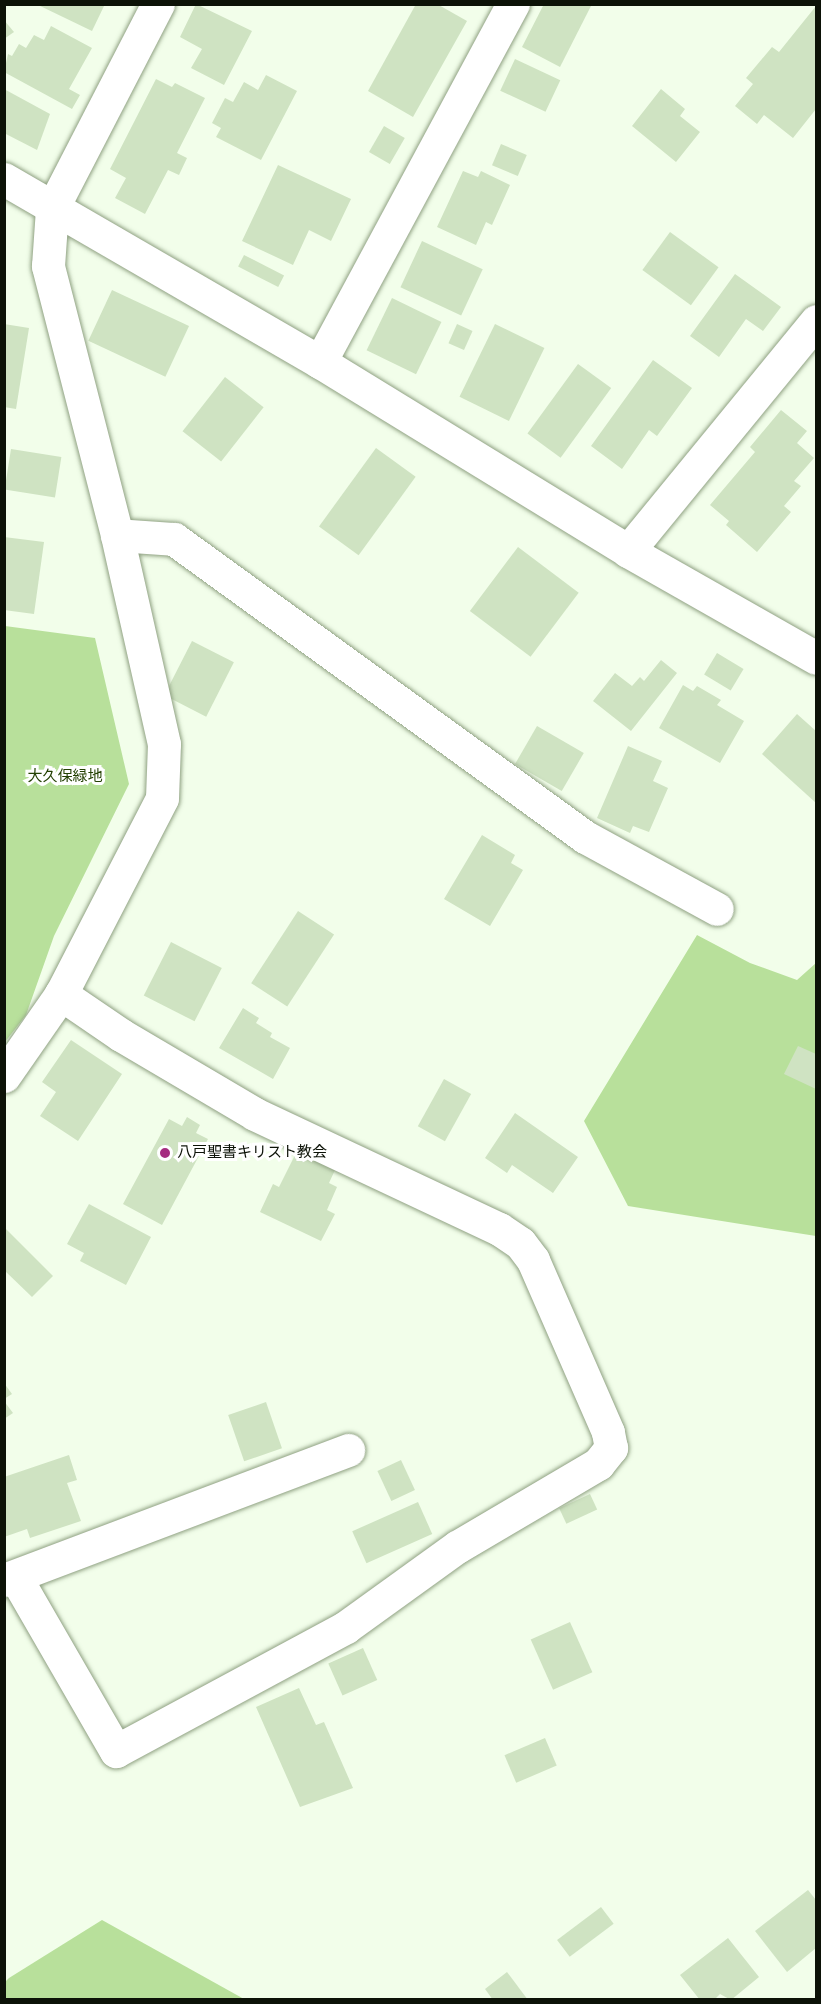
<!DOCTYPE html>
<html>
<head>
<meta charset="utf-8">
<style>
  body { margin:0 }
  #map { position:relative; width:821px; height:2004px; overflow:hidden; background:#f2feea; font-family:Raleway,"Noto Sans JP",sans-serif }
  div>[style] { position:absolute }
  .green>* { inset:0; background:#b8e09b }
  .building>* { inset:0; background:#cfe3c2; transform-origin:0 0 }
  .roads { filter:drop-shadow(0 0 2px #8fa182) drop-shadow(0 0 2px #8fa182) }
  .minor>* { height:33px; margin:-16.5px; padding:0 16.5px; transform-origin:16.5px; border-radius:16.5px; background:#fff }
  .dots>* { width:16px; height:16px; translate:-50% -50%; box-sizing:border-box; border:3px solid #fff; border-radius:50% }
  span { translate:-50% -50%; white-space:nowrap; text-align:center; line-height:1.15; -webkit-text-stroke:6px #fff; paint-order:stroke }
  .park-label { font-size:15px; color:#244103 }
  .poi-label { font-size:15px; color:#0c1207 }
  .left { translate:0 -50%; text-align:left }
  .frame { position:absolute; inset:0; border:6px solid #0c1207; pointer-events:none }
</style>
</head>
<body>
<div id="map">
  <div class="green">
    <div style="clip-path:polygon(5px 626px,95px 638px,129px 784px,54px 936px,26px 1015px,5px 1042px)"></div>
    <div style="clip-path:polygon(697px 935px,750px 963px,797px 980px,816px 963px,816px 1236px,628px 1206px,584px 1121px)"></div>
    <div style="clip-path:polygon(102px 1920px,244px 1999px,5px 1999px,5px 1982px,9px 1978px)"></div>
  </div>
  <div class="building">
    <div style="clip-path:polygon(36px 4px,105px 4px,92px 31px)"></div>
    <div style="clip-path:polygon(196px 4px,252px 31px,224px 85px,191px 68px,202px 49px,180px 37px)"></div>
    <div style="clip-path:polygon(416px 4px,437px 4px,467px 21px,413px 117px,368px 91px)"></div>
    <div style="clip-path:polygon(544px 4px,592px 4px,560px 67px,522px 47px)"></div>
    <div style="clip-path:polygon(816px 6px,816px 109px,793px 138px,764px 115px,757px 124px,735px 106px,753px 84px,746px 78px,772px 47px,779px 52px)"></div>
    <div style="clip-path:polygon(4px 20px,14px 32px,4px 39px)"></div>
    <div style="clip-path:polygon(51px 26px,92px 48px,69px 89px,80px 95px,72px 109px,4px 72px,8px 54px,12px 56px,19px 44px,26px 48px,34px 35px,44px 40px)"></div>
    <div style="left:515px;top:59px;width:50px;height:35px;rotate:25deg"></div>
    <div style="clip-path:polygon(266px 75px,297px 91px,261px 160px,216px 137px,221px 128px,212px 123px,225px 98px,233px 102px,244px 82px,258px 90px)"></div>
    <div style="clip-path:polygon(156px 79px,172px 87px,175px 83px,205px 98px,177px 153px,187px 158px,179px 175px,168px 170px,145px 214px,115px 198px,126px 178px,110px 169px)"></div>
    <div style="clip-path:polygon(4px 89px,50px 114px,37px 150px,4px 133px)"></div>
    <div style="clip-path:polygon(661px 89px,685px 109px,680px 116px,700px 132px,676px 162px,632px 126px)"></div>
    <div style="left:384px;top:126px;width:24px;height:30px;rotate:30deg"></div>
    <div style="left:501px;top:144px;width:28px;height:23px;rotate:23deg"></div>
    <div style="clip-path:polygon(278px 165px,351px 199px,331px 241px,309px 230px,293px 265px,242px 241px)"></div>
    <div style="clip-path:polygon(463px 171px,478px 177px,481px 171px,510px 185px,492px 225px,486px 222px,476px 245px,437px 227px)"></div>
    <div style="left:670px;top:232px;width:60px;height:47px;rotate:36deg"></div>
    <div style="left:422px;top:241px;width:67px;height:51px;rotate:25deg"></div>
    <div style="left:244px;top:255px;width:45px;height:13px;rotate:27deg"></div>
    <div style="clip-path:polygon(735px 274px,781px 307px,763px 331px,746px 319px,719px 357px,690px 336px)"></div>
    <div style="left:112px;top:290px;width:85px;height:56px;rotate:25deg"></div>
    <div style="left:392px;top:298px;width:55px;height:58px;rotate:26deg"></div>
    <div style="clip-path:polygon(4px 324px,29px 328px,16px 409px,4px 407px)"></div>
    <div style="left:457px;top:324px;width:17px;height:21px;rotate:24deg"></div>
    <div style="left:495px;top:324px;width:55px;height:81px;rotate:26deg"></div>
    <div style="clip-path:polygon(653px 360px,692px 388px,657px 436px,649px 430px,622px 469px,591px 446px)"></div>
    <div style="left:578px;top:364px;width:41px;height:86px;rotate:36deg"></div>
    <div style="left:225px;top:377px;width:49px;height:69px;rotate:38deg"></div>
    <div style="clip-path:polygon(781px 410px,807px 431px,797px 443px,814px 458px,794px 481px,801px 486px,784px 506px,791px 512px,757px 552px,726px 525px,729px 521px,710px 505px,755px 452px,750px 447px)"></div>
    <div style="left:376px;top:448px;width:49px;height:97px;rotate:36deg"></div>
    <div style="left:11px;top:449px;width:51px;height:41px;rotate:9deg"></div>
    <div style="clip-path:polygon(4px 537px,44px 542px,34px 614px,4px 610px)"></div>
    <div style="left:518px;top:547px;width:76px;height:80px;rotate:37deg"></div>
    <div style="left:192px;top:641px;width:47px;height:61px;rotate:27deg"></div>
    <div style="left:717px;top:653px;width:31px;height:25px;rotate:31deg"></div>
    <div style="clip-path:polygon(661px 660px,677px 673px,631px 731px,593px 701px,615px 673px,632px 686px,640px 677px,644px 681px)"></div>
    <div style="clip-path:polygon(683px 685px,693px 691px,697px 686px,721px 700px,717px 705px,744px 721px,720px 763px,659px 728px)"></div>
    <div style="clip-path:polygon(797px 714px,816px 731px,816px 803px,762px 754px)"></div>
    <div style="left:537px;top:726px;width:54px;height:44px;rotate:30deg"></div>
    <div style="clip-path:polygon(628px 746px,662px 761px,653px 781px,668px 788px,649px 832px,633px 826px,630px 833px,597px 818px)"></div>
    <div style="clip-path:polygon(482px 835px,515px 855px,511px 863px,523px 870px,490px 926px,444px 899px)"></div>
    <div style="left:298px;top:911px;width:43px;height:86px;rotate:33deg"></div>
    <div style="left:171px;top:942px;width:57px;height:60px;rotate:27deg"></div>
    <div style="clip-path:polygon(243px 1008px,259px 1018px,256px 1023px,272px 1033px,270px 1037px,290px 1048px,273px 1079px,219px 1048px)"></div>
    <div style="clip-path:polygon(71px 1040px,122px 1074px,78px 1141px,40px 1116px,56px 1092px,42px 1082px)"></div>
    <div style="clip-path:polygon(798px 1046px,816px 1054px,816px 1089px,784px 1074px)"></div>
    <div style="left:444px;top:1079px;width:31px;height:54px;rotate:29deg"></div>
    <div style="clip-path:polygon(515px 1113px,578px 1157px,553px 1193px,512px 1165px,507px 1173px,485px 1158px)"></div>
    <div style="clip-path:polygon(187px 1117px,200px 1125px,196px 1133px,208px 1139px,162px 1225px,123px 1204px,169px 1119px,182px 1126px)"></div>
    <div style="clip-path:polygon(297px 1151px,335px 1170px,329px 1183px,337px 1187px,327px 1210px,335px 1214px,321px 1241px,260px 1212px,273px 1184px,279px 1187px)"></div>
    <div style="clip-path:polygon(89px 1204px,151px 1237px,126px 1285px,80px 1261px,84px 1253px,67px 1244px)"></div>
    <div style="clip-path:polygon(4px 1227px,53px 1276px,32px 1297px,4px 1270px)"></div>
    <div style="clip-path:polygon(4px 1383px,12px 1394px,4px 1399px)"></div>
    <div style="clip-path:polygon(4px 1401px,13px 1413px,4px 1419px)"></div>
    <div style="left:266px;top:1402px;width:49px;height:40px;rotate:71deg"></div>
    <div style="clip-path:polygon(69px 1455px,77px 1480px,67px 1483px,81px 1521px,30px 1538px,27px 1529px,4px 1537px,4px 1477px)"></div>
    <div style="left:401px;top:1460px;width:33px;height:26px;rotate:65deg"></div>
    <div style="left:590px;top:1494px;width:17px;height:34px;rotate:65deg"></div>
    <div style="left:418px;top:1502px;width:35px;height:72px;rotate:66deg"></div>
    <div style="left:570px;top:1622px;width:55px;height:43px;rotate:66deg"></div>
    <div style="left:363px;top:1648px;width:35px;height:38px;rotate:66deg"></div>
    <div style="clip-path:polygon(299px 1688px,316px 1725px,324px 1722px,353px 1788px,300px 1807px,256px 1707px)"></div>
    <div style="left:545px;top:1738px;width:30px;height:44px;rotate:67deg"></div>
    <div style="clip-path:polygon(808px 1890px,816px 1900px,816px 1948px,787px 1972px,755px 1931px)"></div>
    <div style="left:601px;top:1907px;width:21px;height:55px;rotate:53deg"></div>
    <div style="clip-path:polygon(728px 1938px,759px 1977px,731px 2000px,720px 1994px,714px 2000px,700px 2000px,680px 1975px)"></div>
    <div style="clip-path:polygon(507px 1972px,528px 2000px,493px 2000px,485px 1989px)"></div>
  </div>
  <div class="roads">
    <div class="minor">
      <div style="left:4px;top:179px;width:365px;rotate:30.1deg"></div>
      <div style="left:320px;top:362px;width:361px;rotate:31.5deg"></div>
      <div style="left:628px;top:551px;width:216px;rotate:29.6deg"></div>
      <div style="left:320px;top:362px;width:407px;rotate:-61.7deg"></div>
      <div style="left:117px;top:535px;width:57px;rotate:4deg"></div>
      <div style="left:174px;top:539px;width:508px;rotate:35.94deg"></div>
      <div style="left:585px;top:837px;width:150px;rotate:28.6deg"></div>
      <div style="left:628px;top:551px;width:297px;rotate:-50.7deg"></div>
      <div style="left:4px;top:1076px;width:100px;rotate:-55.2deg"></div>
      <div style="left:61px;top:994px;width:220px;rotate:-62.7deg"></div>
      <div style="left:162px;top:798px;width:54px;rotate:-87.9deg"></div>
      <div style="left:164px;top:744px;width:214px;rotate:-102.7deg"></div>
      <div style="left:117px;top:535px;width:278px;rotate:-104.4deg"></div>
      <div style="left:48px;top:266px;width:57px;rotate:-86deg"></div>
      <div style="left:52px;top:209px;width:231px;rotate:-62.7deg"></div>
      <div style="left:16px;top:1578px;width:200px;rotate:60deg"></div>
      <div style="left:116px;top:1751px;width:261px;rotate:-28.3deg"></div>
      <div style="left:346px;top:1627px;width:137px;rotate:-35.8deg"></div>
      <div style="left:457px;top:1547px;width:164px;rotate:-30.5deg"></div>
      <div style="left:598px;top:1464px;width:21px;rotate:-51deg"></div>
      <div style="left:611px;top:1448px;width:16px;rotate:-101deg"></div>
      <div style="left:608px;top:1432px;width:188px;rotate:-113.6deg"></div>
      <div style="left:533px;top:1260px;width:21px;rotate:-127deg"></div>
      <div style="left:520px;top:1243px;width:25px;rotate:-146deg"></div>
      <div style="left:499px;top:1229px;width:270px;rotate:-154.8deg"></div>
      <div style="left:255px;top:1114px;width:156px;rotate:-149.5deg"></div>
      <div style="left:121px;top:1035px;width:73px;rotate:-145.7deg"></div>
      <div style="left:4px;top:1580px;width:368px;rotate:-20.7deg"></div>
    </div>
  </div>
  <div class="dots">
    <div style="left:165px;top:1153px;background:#a52b80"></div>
  </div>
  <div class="park-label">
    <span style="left:65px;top:777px">大久保緑地</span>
  </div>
  <div class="poi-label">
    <span class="left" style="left:177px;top:1153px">八戸聖書キリスト教会</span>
  </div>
  <div class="frame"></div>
</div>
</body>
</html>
